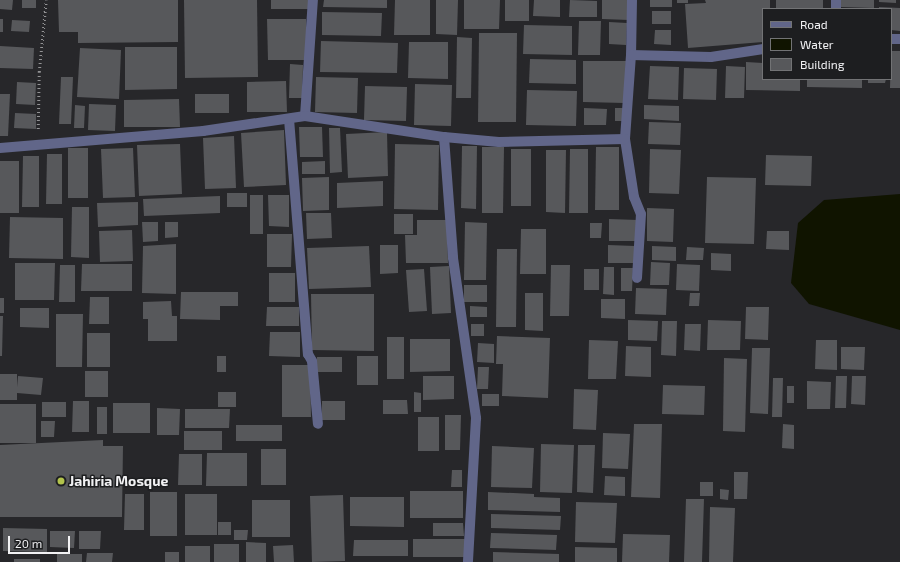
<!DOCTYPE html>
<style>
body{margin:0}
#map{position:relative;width:900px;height:562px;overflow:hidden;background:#27272a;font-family:"Exo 2",sans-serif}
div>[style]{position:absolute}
.water>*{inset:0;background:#101400}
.building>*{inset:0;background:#57585b}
.path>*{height:2.5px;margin-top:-1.25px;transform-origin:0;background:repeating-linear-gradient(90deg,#939395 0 1px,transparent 0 4px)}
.street>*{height:10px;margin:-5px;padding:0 5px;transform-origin:5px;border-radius:5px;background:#616689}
.dots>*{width:11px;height:11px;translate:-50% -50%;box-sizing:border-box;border:2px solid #1d1e20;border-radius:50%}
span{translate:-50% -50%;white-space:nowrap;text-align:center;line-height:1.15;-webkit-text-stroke:3px #1d1e20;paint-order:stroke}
.poi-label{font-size:14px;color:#f2f2f4;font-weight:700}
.left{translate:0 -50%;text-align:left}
.legend{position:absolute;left:762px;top:8px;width:130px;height:72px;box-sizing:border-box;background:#1d1e20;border:1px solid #727375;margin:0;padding:5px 7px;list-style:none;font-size:12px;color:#f2f2f4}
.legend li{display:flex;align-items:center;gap:8px;height:20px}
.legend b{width:20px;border:1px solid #727375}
.scale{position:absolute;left:8px;top:536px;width:62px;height:18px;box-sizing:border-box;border:2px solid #f2f2f4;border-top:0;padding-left:5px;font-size:12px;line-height:14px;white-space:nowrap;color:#f2f2f4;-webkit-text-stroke:3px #1d1e20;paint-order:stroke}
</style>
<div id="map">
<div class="water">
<i style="clip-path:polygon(900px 194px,900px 330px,809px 304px,791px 283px,798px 223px,824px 200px)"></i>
</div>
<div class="building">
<i style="clip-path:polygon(0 0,13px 0,12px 10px,0 9px)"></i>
<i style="clip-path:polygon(22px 0,36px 0,36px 8px,22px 8px)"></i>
<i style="clip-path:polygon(58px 0,178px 0,178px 42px,78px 43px,78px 32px,59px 32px)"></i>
<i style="clip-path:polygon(184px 0,257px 0,258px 77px,185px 78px)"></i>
<i style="clip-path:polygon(271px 0,309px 0,309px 9px,271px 9px)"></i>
<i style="clip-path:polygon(324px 0,387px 0,387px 8px,323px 7px)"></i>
<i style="clip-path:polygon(395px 0,430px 0,430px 35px,394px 35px)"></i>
<i style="clip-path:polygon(436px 0,458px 0,457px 35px,436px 34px)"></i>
<i style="clip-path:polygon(464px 0,500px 0,499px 29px,464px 29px)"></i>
<i style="clip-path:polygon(505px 0,529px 0,529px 21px,505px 21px)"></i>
<i style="clip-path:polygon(534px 0,560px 0,560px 17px,533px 16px)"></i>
<i style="clip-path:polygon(570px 0,597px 1px,597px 17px,569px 17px)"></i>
<i style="clip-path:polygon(602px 0,629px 0,629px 20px,602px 19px)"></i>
<i style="clip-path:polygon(650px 0,672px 0,672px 7px,650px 7px)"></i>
<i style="clip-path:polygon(677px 0,688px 0,688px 3px,677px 3px)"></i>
<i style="clip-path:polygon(705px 0,770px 0,770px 9px,763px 9px,763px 42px,688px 48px,685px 4px,706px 3px)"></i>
<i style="clip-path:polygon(776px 0,823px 0,823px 9px,776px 9px)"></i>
<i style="clip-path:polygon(841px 0,874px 0,874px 8px,841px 7px)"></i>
<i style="clip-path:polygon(879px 0,896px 0,896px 3px,879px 2px)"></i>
<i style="clip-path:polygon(879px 7px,900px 8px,900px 31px,891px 30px,891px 9px,879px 9px)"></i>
<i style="clip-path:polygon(652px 11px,671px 11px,671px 24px,652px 24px)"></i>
<i style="clip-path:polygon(322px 12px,382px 13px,381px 36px,322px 35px)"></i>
<i style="clip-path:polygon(0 19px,3px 19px,3px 32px,0 32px)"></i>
<i style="clip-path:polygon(267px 19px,306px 19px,306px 60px,268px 60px)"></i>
<i style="clip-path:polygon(12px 20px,30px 21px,29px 32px,11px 31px)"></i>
<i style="clip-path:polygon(579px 21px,601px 21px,600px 55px,578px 55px)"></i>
<i style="clip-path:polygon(609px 22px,627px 23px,626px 45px,609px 44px)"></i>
<i style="clip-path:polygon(524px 25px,572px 26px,572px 55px,523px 54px)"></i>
<i style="clip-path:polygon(655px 30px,671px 30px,671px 45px,654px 44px)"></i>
<i style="clip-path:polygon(479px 33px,517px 33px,516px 122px,478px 122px)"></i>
<i style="clip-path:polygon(457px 37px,472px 38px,471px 98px,456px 98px)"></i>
<i style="clip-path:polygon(321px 41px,398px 43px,397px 73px,320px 72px)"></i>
<i style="clip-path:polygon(409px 42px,448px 42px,448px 79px,408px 78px)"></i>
<i style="clip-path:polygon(0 46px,34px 48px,33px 69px,0 68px)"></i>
<i style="clip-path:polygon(125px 47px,177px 47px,177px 89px,125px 90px)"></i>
<i style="clip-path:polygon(80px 48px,121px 50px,119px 99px,77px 97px)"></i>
<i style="clip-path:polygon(891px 51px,900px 51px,900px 88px,890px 88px)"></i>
<i style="clip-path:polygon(530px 59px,576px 60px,576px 84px,529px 83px)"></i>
<i style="clip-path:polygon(583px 61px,626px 61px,625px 103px,583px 102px)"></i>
<i style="clip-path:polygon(746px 62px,763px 63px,763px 79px,800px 79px,800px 91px,746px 90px)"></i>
<i style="clip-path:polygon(290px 64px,303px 65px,302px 98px,289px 98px)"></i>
<i style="clip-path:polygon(650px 66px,679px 67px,678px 100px,648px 99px)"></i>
<i style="clip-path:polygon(726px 66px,745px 67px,744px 98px,725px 98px)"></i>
<i style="clip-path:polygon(684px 68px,717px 69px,716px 100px,683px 99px)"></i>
<i style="clip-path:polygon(61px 77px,73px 77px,71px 124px,59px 124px)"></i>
<i style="clip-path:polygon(316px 77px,358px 78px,357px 113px,315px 112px)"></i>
<i style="clip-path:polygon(807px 79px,862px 79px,862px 88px,807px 87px)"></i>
<i style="clip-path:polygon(868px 79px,886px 79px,885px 83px,868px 83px)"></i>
<i style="clip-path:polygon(286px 81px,287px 112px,247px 112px,247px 82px)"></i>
<i style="clip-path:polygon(17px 82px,36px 83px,35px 105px,16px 104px)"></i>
<i style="clip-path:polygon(415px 84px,452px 85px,451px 126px,414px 125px)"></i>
<i style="clip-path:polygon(365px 86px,407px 87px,406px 121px,364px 120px)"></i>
<i style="clip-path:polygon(527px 90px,577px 91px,576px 126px,526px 125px)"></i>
<i style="clip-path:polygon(0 94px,10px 94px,8px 136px,0 136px)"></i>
<i style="clip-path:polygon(195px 94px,229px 94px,229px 113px,195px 113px)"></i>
<i style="clip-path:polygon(179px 99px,180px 127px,124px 127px,124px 100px)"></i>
<i style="clip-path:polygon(89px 104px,116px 105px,115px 131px,88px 130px)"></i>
<i style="clip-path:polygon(75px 105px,85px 106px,84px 128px,74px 128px)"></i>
<i style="clip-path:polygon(644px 105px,679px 106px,679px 121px,644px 119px)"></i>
<i style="clip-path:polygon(584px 108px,607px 109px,606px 125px,584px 125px)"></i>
<i style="clip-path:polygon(615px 108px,623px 108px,623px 121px,615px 121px)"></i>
<i style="clip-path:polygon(15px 113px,36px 114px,36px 129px,14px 128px)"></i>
<i style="clip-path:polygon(649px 122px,681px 123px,680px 145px,648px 144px)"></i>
<i style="clip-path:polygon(299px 127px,322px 127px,323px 157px,300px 157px)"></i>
<i style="clip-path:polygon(329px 128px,340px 128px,342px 172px,330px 173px)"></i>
<i style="clip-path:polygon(284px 130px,286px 185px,244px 187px,241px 133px)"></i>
<i style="clip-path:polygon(387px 132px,388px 176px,348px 178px,346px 134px)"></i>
<i style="clip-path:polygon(234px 136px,236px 188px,205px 189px,203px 138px)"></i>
<i style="clip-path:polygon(180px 144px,182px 194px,139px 196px,137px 145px)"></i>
<i style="clip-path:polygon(395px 144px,439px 145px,438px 210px,394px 209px)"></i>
<i style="clip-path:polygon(462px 146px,477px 146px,476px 209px,461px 208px)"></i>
<i style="clip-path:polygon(482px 147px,504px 147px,503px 213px,482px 213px)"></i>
<i style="clip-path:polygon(596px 147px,619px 147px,619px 210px,595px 210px)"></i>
<i style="clip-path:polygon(68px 148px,88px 148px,88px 198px,68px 198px)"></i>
<i style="clip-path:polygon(133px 148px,135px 197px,103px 198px,101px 149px)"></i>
<i style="clip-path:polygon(511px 149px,531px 149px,531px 206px,511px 206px)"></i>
<i style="clip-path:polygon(570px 149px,588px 149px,588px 213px,569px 213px)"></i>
<i style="clip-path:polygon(650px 149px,681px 150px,679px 194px,649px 193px)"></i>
<i style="clip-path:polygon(546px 150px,566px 150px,565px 213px,546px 212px)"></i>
<i style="clip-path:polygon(47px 154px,62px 154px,62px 204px,46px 204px)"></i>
<i style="clip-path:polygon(766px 155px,812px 156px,811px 186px,765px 185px)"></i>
<i style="clip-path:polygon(23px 156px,39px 156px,39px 207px,22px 207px)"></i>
<i style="clip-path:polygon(0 161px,19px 161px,19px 213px,0 213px)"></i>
<i style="clip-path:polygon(325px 161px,325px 174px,302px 174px,302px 162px)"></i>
<i style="clip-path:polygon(329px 177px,329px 210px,303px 211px,302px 178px)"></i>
<i style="clip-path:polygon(707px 177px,756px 178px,754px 244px,705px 243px)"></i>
<i style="clip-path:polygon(383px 181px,383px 206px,337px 208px,337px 183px)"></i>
<i style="clip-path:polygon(227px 193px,247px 193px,247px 207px,227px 207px)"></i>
<i style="clip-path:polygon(250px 195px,263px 195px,263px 234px,250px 234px)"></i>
<i style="clip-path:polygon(268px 195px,289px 195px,289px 227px,269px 226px)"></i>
<i style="clip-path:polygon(220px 196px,220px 213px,144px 216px,143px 199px)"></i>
<i style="clip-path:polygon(138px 202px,138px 225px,98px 227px,97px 203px)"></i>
<i style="clip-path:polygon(72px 207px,89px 207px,89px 258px,71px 257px)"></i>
<i style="clip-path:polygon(647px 208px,674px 209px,673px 242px,647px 241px)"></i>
<i style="clip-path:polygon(306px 213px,331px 213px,332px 238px,307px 239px)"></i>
<i style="clip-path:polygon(394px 214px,413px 214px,413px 234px,394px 234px)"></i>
<i style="clip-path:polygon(10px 217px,63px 218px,63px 259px,9px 258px)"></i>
<i style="clip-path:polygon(609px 219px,638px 220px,638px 241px,609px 241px)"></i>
<i style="clip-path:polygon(417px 220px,447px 220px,448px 263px,406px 263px,405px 235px,417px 235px)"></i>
<i style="clip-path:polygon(142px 222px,158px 222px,158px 241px,143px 242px)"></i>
<i style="clip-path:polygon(165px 222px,178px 222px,178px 237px,165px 238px)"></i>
<i style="clip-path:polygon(465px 222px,487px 223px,486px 280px,464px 280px)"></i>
<i style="clip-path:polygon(590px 223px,602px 223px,601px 238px,590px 238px)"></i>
<i style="clip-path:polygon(521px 229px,546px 229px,546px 274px,520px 274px)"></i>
<i style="clip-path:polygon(132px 230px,133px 261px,100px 262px,99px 231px)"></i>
<i style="clip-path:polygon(767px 231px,789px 231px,789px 250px,766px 249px)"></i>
<i style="clip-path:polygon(267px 234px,292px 234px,291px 267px,267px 267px)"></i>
<i style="clip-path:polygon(176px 244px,176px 294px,142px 293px,143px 246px)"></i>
<i style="clip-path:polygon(380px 245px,398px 245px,398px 273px,380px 274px)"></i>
<i style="clip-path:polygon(608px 245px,635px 246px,635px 263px,608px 263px)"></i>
<i style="clip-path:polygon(369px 246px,371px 287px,309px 289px,307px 248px)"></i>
<i style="clip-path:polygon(652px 246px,676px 247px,676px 261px,652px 260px)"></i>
<i style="clip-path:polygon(687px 247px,704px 248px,703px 260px,686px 260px)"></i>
<i style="clip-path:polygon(497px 249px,517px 249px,516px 327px,496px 327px)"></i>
<i style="clip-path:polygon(711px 253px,731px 254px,731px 271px,711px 270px)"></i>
<i style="clip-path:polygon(651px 262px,670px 263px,669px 285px,650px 285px)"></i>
<i style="clip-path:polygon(15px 263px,55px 263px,54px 300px,15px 300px)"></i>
<i style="clip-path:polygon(82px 264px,132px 264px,132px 291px,81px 291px)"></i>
<i style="clip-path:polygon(677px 264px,700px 265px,699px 291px,676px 290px)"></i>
<i style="clip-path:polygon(60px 265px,75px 265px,75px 302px,59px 302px)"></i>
<i style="clip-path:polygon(551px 265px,570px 265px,569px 316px,550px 316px)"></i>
<i style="clip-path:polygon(449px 266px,451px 313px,432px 314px,430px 267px)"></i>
<i style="clip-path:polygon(604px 267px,614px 267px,614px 295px,603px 294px)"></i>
<i style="clip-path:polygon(621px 268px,633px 268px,632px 291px,621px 291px)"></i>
<i style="clip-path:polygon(424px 269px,427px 311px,409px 312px,406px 270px)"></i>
<i style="clip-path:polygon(584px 269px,599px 269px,599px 290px,584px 290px)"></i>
<i style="clip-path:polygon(269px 273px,295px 273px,295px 302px,269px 302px)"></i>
<i style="clip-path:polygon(464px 285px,487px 285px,487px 302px,464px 302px)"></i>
<i style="clip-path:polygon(636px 288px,667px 289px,666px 315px,635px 314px)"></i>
<i style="clip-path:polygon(181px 292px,238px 292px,238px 306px,220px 306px,220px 320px,180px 319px)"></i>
<i style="clip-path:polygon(525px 293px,543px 293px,543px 331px,525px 330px)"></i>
<i style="clip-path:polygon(690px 293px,700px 293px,699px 306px,689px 306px)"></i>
<i style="clip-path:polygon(311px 294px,374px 294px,374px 351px,312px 350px)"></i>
<i style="clip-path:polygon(90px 297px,109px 297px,109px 324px,89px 324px)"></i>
<i style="clip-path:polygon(0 298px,4px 298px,4px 313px,0 313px)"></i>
<i style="clip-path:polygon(601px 299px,625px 299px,625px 319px,601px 318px)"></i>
<i style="clip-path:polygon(171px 301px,172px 316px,177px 316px,177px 341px,148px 341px,148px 319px,143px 319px,143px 302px)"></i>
<i style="clip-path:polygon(470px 306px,487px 307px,487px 317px,470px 317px)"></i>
<i style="clip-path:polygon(267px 307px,299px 307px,299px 326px,266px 326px)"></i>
<i style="clip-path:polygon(746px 307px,769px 307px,768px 340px,745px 339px)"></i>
<i style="clip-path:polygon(20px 308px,49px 308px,49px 328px,20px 327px)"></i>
<i style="clip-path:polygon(56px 314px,83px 314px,82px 367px,56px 367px)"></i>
<i style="clip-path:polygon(0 316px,3px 316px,2px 356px,0 356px)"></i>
<i style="clip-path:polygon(628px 320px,658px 321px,657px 341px,628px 340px)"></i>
<i style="clip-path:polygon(708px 320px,741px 321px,740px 350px,707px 350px)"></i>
<i style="clip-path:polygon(662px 321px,677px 321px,676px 356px,661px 355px)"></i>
<i style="clip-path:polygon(471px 324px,484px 324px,484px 336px,471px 336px)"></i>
<i style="clip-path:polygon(685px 324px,701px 324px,700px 351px,684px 350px)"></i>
<i style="clip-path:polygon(270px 332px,300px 332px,300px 357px,269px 356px)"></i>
<i style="clip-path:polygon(87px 333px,110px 333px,110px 367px,87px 367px)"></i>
<i style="clip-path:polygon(497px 336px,550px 338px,548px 398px,502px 396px,503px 364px,496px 364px)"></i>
<i style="clip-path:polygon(387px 337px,404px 337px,404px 379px,387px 379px)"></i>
<i style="clip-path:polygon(410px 339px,450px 339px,450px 371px,410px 372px)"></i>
<i style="clip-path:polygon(589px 340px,618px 341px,616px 379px,588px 379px)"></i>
<i style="clip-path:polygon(816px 340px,837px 340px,837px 370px,815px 369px)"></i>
<i style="clip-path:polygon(478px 343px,494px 344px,494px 363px,477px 362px)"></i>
<i style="clip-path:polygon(626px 346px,651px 347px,651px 377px,625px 376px)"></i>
<i style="clip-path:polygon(841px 347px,865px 347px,864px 370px,841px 369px)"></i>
<i style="clip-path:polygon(752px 348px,770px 348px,768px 414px,750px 413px)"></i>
<i style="clip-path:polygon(217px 356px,226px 356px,226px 372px,217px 372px)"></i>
<i style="clip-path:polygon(357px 356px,378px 356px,378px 385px,357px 385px)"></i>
<i style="clip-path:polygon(317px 357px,342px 357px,342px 372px,317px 372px)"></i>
<i style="clip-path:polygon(724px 358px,747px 359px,745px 432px,723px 431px)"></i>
<i style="clip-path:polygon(282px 365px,310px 365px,311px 417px,282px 417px)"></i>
<i style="clip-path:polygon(478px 367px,489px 367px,488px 389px,477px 389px)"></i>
<i style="clip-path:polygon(85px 371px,108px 371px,108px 397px,85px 397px)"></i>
<i style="clip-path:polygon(0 374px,17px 374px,17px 387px,18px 376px,43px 378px,41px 395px,17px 393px,17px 400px,0 400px)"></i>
<i style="clip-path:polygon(423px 376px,454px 376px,454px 399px,423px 400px)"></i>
<i style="clip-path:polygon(836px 376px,847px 376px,846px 408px,835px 408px)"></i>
<i style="clip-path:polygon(852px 376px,866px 376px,865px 405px,851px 404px)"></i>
<i style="clip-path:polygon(773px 378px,783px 378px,782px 417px,772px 417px)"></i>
<i style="clip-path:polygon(807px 381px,831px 382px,830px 409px,807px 409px)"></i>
<i style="clip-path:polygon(663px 385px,705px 386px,704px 415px,662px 414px)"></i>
<i style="clip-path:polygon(787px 386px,794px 386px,794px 403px,787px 403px)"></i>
<i style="clip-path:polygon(574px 389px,598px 390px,596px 430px,573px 429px)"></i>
<i style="clip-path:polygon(218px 392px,236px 392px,236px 407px,218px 407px)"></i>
<i style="clip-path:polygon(414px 392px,421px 393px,421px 412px,414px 412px)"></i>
<i style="clip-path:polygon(482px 394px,499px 394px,499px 406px,482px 406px)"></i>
<i style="clip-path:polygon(383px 400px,407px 400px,408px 414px,383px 414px)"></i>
<i style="clip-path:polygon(73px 401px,89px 401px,89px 432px,72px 432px)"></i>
<i style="clip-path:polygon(322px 401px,345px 401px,345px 420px,322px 420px)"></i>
<i style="clip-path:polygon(42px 402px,66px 402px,66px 417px,42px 417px)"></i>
<i style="clip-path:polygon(113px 403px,150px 403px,150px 433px,113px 433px)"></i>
<i style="clip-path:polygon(0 404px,36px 404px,36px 443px,0 443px)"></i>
<i style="clip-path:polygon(97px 407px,107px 407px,107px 434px,97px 434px)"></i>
<i style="clip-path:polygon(157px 408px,180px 409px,179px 435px,157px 435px)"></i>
<i style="clip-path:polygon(185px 409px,230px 409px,229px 428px,185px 428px)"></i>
<i style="clip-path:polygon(445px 415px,461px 415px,460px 450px,445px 450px)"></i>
<i style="clip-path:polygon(418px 417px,439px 417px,439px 451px,418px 451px)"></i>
<i style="clip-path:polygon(41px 421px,55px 421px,54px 437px,41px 437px)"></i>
<i style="clip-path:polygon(634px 424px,662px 424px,660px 498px,631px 497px)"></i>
<i style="clip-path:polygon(783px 424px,794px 425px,794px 449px,782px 448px)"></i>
<i style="clip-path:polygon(236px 425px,282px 425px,282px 441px,236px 441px)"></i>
<i style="clip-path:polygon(184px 431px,222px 431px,222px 450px,184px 450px)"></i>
<i style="clip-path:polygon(603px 433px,630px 434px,628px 469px,602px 468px)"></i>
<i style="clip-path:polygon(103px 440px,103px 446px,123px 446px,122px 517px,0 517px,0 445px)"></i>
<i style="clip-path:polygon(541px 444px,574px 445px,572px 493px,540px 492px)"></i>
<i style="clip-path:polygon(578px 445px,595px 445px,593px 493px,577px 492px)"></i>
<i style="clip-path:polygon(492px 446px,534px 448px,532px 488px,491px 487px)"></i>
<i style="clip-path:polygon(261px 449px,286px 449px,286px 485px,261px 485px)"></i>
<i style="clip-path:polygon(207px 453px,247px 453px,247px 486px,206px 486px)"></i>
<i style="clip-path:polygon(179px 454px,202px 454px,202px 485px,178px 485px)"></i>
<i style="clip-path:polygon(452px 470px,462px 470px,462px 487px,451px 487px)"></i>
<i style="clip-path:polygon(734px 472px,748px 472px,747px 499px,734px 499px)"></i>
<i style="clip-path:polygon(605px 476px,625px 477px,625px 496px,604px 495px)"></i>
<i style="clip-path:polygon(700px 482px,713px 482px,713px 496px,700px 496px)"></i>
<i style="clip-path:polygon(720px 489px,729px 490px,728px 500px,720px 499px)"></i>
<i style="clip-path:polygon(410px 491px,463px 491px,463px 518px,410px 518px)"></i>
<i style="clip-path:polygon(150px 492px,177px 492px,177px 536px,150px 536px)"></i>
<i style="clip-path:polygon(488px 492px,534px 494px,534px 497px,560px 498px,560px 512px,488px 510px)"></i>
<i style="clip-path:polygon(125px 494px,144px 494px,144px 530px,124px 530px)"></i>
<i style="clip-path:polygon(185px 494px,217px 494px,217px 535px,185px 535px)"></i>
<i style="clip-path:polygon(343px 495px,345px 561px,312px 562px,310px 496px)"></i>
<i style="clip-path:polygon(350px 497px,404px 497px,404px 527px,350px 526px)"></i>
<i style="clip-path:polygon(686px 499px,704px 499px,702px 562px,684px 562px)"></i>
<i style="clip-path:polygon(252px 500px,290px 500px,290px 537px,252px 537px)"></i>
<i style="clip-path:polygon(576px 502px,617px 503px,615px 543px,575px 542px)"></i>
<i style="clip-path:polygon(710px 507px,735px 508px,733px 562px,709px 562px)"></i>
<i style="clip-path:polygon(491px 514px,561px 516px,560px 530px,491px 528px)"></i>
<i style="clip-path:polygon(218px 522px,231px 522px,231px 535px,218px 535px)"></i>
<i style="clip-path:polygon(433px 523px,463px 523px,464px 536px,433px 536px)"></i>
<i style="clip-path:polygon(3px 528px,47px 529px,47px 552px,3px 551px)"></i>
<i style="clip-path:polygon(234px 530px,248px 530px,247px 540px,234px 540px)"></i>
<i style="clip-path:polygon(50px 531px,75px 531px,74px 548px,50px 547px)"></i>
<i style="clip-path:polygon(79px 531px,101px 531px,100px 549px,79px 549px)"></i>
<i style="clip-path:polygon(491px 533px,557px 535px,556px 550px,490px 548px)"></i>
<i style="clip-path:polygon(623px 534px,670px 535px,669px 562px,622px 562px)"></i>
<i style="clip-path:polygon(413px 539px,465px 539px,465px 557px,413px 557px)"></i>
<i style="clip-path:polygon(354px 540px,408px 540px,408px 556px,353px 556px)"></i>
<i style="clip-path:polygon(246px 542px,266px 543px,266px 562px,246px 562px)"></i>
<i style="clip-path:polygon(214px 544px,239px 544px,239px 562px,214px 562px)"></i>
<i style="clip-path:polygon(293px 545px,294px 562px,274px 562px,273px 546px)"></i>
<i style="clip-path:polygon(185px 546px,210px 546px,210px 562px,185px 562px)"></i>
<i style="clip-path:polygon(575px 547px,617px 548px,617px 562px,575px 562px)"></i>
<i style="clip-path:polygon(165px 552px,179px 552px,179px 562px,165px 562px)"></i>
<i style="clip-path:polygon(493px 552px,559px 554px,559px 562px,493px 562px)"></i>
<i style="clip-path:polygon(87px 553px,113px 553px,112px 562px,86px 562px)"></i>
<i style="clip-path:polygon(57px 554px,82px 554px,82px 562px,57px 562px)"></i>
<i style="clip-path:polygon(14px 559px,40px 559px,40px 562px,14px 562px)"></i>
</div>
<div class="path">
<i style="left:38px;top:129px;width:57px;rotate:-89deg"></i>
<i style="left:39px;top:72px;width:72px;rotate:-84.4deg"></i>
</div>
<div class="street">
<i style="left:632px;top:0;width:55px;rotate:91deg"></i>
<i style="left:631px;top:55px;width:84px;rotate:94.1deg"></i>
<i style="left:625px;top:139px;width:59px;rotate:81.2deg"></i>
<i style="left:634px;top:197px;width:18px;rotate:68deg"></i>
<i style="left:641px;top:214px;width:64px;rotate:93.6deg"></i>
<i style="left:836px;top:0;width:9px;rotate:90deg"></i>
<i style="left:891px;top:39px;width:9px"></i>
<i style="left:631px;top:55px;width:80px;rotate:1.4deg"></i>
<i style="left:711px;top:57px;width:53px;rotate:-8.7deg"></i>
<i style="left:305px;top:116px;width:116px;rotate:-86.1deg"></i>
<i style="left:289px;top:119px;width:236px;rotate:85.4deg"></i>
<i style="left:308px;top:354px;width:8px;rotate:60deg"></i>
<i style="left:312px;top:361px;width:63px;rotate:84.6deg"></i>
<i style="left:444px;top:137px;width:121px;rotate:85.7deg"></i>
<i style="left:453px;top:258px;width:162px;rotate:81.8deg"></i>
<i style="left:476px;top:418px;width:144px;rotate:93.2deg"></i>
<i style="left:0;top:148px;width:204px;rotate:-4.8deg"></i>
<i style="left:203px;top:131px;width:103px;rotate:-8.4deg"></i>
<i style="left:305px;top:116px;width:141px;rotate:8.6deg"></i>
<i style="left:444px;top:137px;width:55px;rotate:5.2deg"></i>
<i style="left:499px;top:142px;width:126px;rotate:-1.4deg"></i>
</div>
<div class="dots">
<i style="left:61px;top:481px;background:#b2c34c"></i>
</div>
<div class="poi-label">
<span class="left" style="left:69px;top:481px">Jahiria Mosque</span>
</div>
<ul class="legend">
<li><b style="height:5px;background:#616689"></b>Road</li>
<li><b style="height:11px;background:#101400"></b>Water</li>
<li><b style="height:11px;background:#57585b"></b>Building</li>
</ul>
<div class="scale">20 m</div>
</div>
